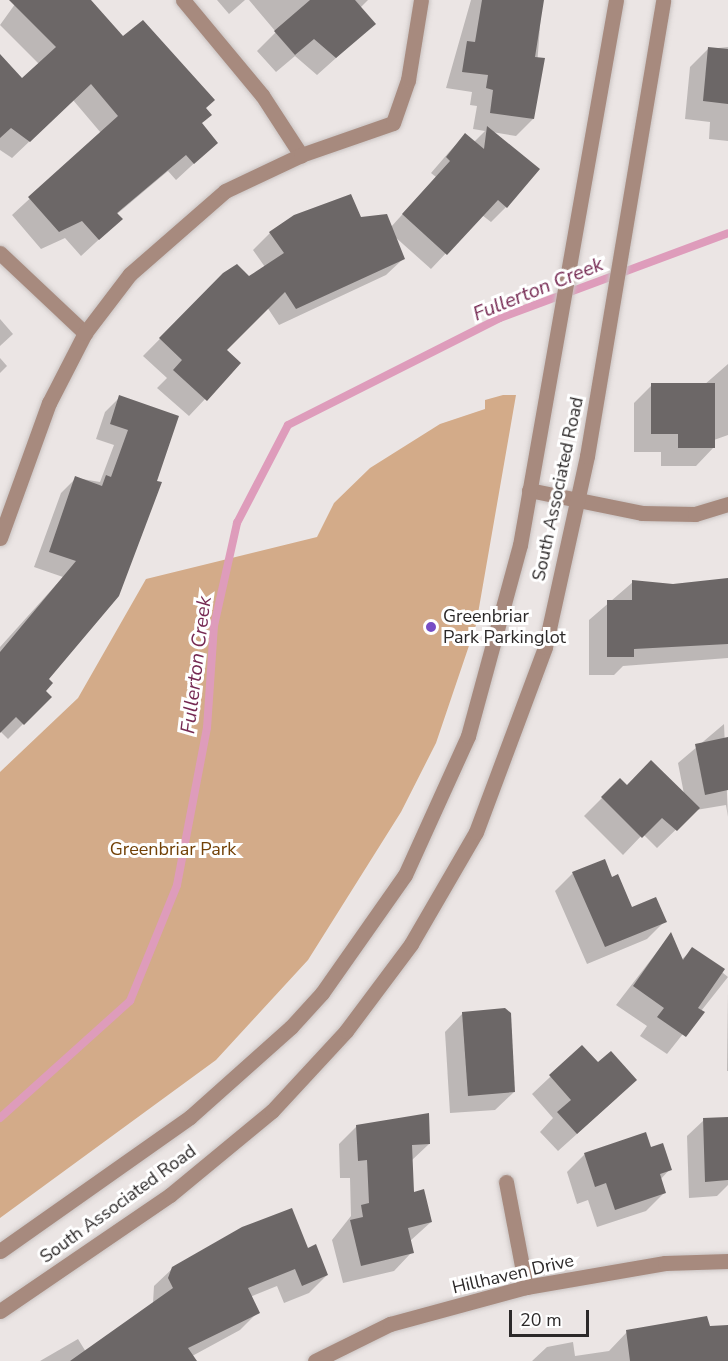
<!DOCTYPE html>
<style>
body{margin:0}
#map{position:relative;width:728px;height:1361px;overflow:hidden;background:#ebe5e4;font-family:"Nunito Sans",sans-serif}
div>[style]{position:absolute}
.green>*{inset:0;background:#d3ab89}
.shadow>*{inset:0;background:#0003}
.stream>*{height:8px;margin:-4px;padding:0 4px;transform-origin:4px;border-radius:4px;background:#de9cbb}
.building>*{inset:0;background:#6c6767}
.roads{filter:drop-shadow(0 0 2px #c9c3c2) drop-shadow(0 0 2px #c9c3c2)}
.minor>*{height:15px;margin:-7.5px;padding:0 7.5px;transform-origin:7.5px;border-radius:7.5px;background:#a78a7e}
.tertiary>*{height:15px;margin:-7.5px;padding:0 7.5px;transform-origin:7.5px;border-radius:7.5px;background:#a78a7e}
.dots>*{width:16px;height:16px;translate:-50% -50%;box-sizing:border-box;border:3px solid #fff;border-radius:50%}
span{translate:-50% -50%;white-space:nowrap;text-align:center;line-height:1.15;-webkit-text-stroke:6px #fff;paint-order:stroke}
.street-label{font-size:18px;color:#2c2929}
.poi-label{font-size:18px;color:#2c2929}
.left{translate:0 -50%;text-align:left}
.park-label{font-size:18px;color:#724107}
.water-label{font-size:20px;color:#762a53;font-style:italic}
.scale{position:absolute;left:509px;top:1310px;width:80px;height:27px;box-sizing:border-box;border:3px solid #2c2929;border-top:0;padding-left:8px;font-size:18px;line-height:21px;white-space:nowrap;color:#2c2929;-webkit-text-stroke:4px #fff;paint-order:stroke}
</style>
<div id="map">
<div class="green">
<i style="clip-path:polygon(503px 395px,516px 395px,476px 625px,436px 743px,401px 812px,308px 960px,216px 1060px,0 1218px,0 772px,78px 698px,146px 579px,317px 537px,334px 503px,370px 468px,440px 424px,485px 409px,485px 400px)"></i>
</div>
<div class="shadow">
<i style="clip-path:polygon(18px 0,89px 0,123px 38px,204px 109px,201px 124px,216px 143px,176px 180px,168px 171px,117px 214px,121px 219px,81px 256px,65px 238px,41px 249px,12px 215px,101px 133px,73px 100px,12px 158px,0 150px,0 56px,22px 80px,39px 64px,0 25px)"></i>
<i style="clip-path:polygon(217px 0,245px 0,229px 14px)"></i>
<i style="clip-path:polygon(249px 0,368px 0,360px 8px,374px 24px,317px 75px,295px 56px,276px 72px,257px 51px,276px 32px)"></i>
<i style="clip-path:polygon(471px 0,542px 0,533px 119px,516px 136px,492px 132px,506px 207px,491px 222px,482px 215px,431px 269px,394px 236px,403px 259px,386px 275px,279px 325px,267px 307px,225px 350px,239px 363px,189px 416px,157px 388px,167px 378px,143px 356px,224px 274px,249px 278px,265px 267px,253px 250px,270px 233px,360px 219px,391px 227px,436px 177px,431px 173px,450px 151px,465px 135px,474px 142px,485px 131px,473px 129px,477px 106px,470px 105px,472px 92px,446px 88px)"></i>
<i style="clip-path:polygon(728px 47px,728px 141px,709px 139px,710px 122px,685px 119px,690px 67px,708px 49px)"></i>
<i style="clip-path:polygon(0 319px,13px 334px,0 346px)"></i>
<i style="clip-path:polygon(0 358px,7px 366px,0 373px)"></i>
<i style="clip-path:polygon(728px 364px,728px 435px,714px 440px,714px 447px,696px 466px,661px 466px,661px 452px,634px 452px,634px 403px,652px 385px,704px 385px)"></i>
<i style="clip-path:polygon(120px 397px,177px 417px,47px 679px,44px 691px,50px 697px,8px 739px,0 731px,0 647px,63px 577px,34px 567px,61px 493px,76px 478px,100px 482px,114px 445px,96px 439px,105px 412px)"></i>
<i style="clip-path:polygon(728px 579px,728px 658px,623px 666px,614px 675px,589px 675px,589px 620px,633px 582px,673px 585px)"></i>
<i style="clip-path:polygon(724px 724px,728px 817px,726px 805px,696px 810px,657px 848px,643px 834px,623px 855px,584px 816px,620px 780px,627px 787px,684px 794px,678px 763px)"></i>
<i style="clip-path:polygon(573px 873px,611px 878px,631px 909px,665px 921px,647px 939px,587px 964px,555px 891px)"></i>
<i style="clip-path:polygon(670px 935px,681px 960px,693px 949px,728px 977px,667px 1054px,640px 1036px,647px 1026px,616px 1005px)"></i>
<i style="clip-path:polygon(728px 992px,728px 1071px,727px 1071px)"></i>
<i style="clip-path:polygon(463px 1013px,514px 1092px,495px 1110px,450px 1113px,445px 1032px)"></i>
<i style="clip-path:polygon(582px 1047px,617px 1098px,558px 1151px,540px 1132px,553px 1118px,532px 1094px)"></i>
<i style="clip-path:polygon(728px 1119px,728px 1185px,717px 1196px,689px 1198px,687px 1136px,704px 1120px)"></i>
<i style="clip-path:polygon(357px 1126px,429px 1144px,411px 1161px,412px 1194px,431px 1222px,410px 1241px,412px 1252px,394px 1271px,343px 1283px,332px 1240px,351px 1216px,350px 1178px,340px 1178px,339px 1144px)"></i>
<i style="clip-path:polygon(650px 1149px,670px 1169px,660px 1180px,665px 1192px,646px 1211px,597px 1227px,588px 1200px,577px 1204px,567px 1172px,585px 1154px)"></i>
<i style="clip-path:polygon(307px 1250px,327px 1275px,309px 1293px,284px 1303px,277px 1286px,250px 1297px,258px 1312px,240px 1330px,183px 1361px,40px 1361px,78px 1339px,86px 1352px,153px 1303px,154px 1286px,173px 1268px)"></i>
<i style="clip-path:polygon(728px 1326px,728px 1361px,532px 1361px,547px 1347px,573px 1342px,575px 1356px,609px 1351px,627px 1332px)"></i>
</div>
<div class="stream">
<i style="left:0;top:1118px;width:175px;rotate:-42deg"></i>
<i style="left:130px;top:1001px;width:125px;rotate:-67.9deg"></i>
<i style="left:177px;top:885px;width:160px;rotate:-79.2deg"></i>
<i style="left:207px;top:728px;width:102px;rotate:-86.1deg"></i>
<i style="left:214px;top:626px;width:106px;rotate:-77.4deg"></i>
<i style="left:237px;top:523px;width:110px;rotate:-62.5deg"></i>
<i style="left:288px;top:425px;width:237px;rotate:-26.8deg"></i>
<i style="left:500px;top:318px;width:243px;rotate:-20.4deg"></i>
</div>
<div class="building">
<i style="clip-path:polygon(9px 0,91px 0,123px 36px,143px 20px,215px 100px,206px 108px,212px 115px,202px 123px,218px 143px,194px 164px,186px 155px,117px 213px,123px 219px,99px 240px,82px 221px,59px 232px,28px 197px,118px 116px,91px 84px,30px 142px,11px 128px,0 138px,0 54px,22px 78px,56px 47px)"></i>
<i style="clip-path:polygon(310px 0,355px 0,376px 24px,336px 58px,314px 39px,295px 55px,274px 31px)"></i>
<i style="clip-path:polygon(482px 0,544px 0,535px 57px,545px 58px,534px 119px,490px 113px,493px 90px,486px 88px,488px 75px,462px 72px,467px 41px,475px 42px)"></i>
<i style="clip-path:polygon(708px 47px,728px 49px,728px 104px,703px 101px)"></i>
<i style="clip-path:polygon(487px 126px,540px 169px,507px 208px,498px 200px,447px 255px,402px 214px,450px 161px,446px 157px,465px 133px,484px 149px)"></i>
<i style="clip-path:polygon(351px 194px,361px 217px,387px 214px,405px 259px,296px 309px,285px 292px,227px 350px,241px 363px,207px 401px,173px 370px,182px 360px,159px 338px,223px 273px,237px 264px,249px 276px,284px 253px,269px 232px,294px 215px)"></i>
<i style="clip-path:polygon(651px 383px,715px 383px,715px 448px,678px 448px,678px 434px,651px 434px)"></i>
<i style="clip-path:polygon(119px 395px,179px 416px,157px 481px,162px 482px,119px 596px,49px 679px,53px 683px,46px 691px,52px 697px,24px 725px,16px 717px,0 733px,0 652px,76px 561px,49px 552px,75px 476px,102px 486px,106px 475px,111px 477px,128px 430px,110px 424px)"></i>
<i style="clip-path:polygon(728px 578px,728px 644px,634px 649px,634px 657px,607px 657px,607px 600px,632px 600px,632px 580px,673px 584px)"></i>
<i style="clip-path:polygon(728px 737px,728px 790px,705px 795px,695px 744px)"></i>
<i style="clip-path:polygon(651px 760px,700px 808px,677px 831px,662px 818px,642px 838px,601px 797px,620px 778px,627px 785px)"></i>
<i style="clip-path:polygon(605px 859px,612px 877px,618px 874px,632px 907px,656px 897px,667px 922px,605px 947px,572px 872px)"></i>
<i style="clip-path:polygon(671px 932px,683px 960px,692px 947px,725px 969px,698px 1008px,705px 1012px,686px 1037px,657px 1017px,664px 1008px,633px 986px)"></i>
<i style="clip-path:polygon(505px 1008px,511px 1013px,515px 1092px,468px 1096px,462px 1012px)"></i>
<i style="clip-path:polygon(582px 1045px,598px 1062px,611px 1051px,637px 1080px,577px 1134px,557px 1112px,571px 1100px,549px 1075px)"></i>
<i style="clip-path:polygon(429px 1113px,430px 1144px,412px 1145px,414px 1192px,424px 1189px,432px 1222px,408px 1228px,414px 1253px,361px 1266px,350px 1220px,363px 1217px,361px 1205px,369px 1203px,367px 1160px,358px 1161px,356px 1125px)"></i>
<i style="clip-path:polygon(728px 1117px,728px 1180px,705px 1182px,703px 1118px)"></i>
<i style="clip-path:polygon(646px 1132px,651px 1147px,663px 1143px,672px 1170px,660px 1174px,666px 1193px,615px 1210px,606px 1183px,595px 1187px,584px 1153px)"></i>
<i style="clip-path:polygon(292px 1208px,308px 1248px,316px 1244px,328px 1275px,302px 1286px,295px 1269px,248px 1288px,260px 1313px,188px 1348px,197px 1361px,70px 1361px,173px 1288px,168px 1278px,172px 1267px,242px 1227px)"></i>
<i style="clip-path:polygon(707px 1316px,710px 1326px,728px 1325px,728px 1361px,630px 1361px,626px 1330px)"></i>
</div>
<div class="roads">
<div class="minor">
<i style="left:183px;top:0;width:124px;rotate:50.3deg"></i>
<i style="left:262px;top:95px;width:72px;rotate:57deg"></i>
<i style="left:0;top:253px;width:117px;rotate:43.3deg"></i>
<i style="left:529px;top:490px;width:115px;rotate:11.5deg"></i>
<i style="left:642px;top:513px;width:53px;rotate:1.1deg"></i>
<i style="left:695px;top:514px;width:34px;rotate:-17deg"></i>
<i style="left:0;top:538px;width:144px;rotate:-70.1deg"></i>
<i style="left:49px;top:403px;width:79px;rotate:-62.8deg"></i>
<i style="left:85px;top:333px;width:74px;rotate:-52.7deg"></i>
<i style="left:130px;top:274px;width:126px;rotate:-41.1deg"></i>
<i style="left:225px;top:191px;width:84px;rotate:-25.3deg"></i>
<i style="left:301px;top:155px;width:97px;rotate:-19.2deg"></i>
<i style="left:393px;top:123px;width:46px;rotate:-70.8deg"></i>
<i style="left:408px;top:80px;width:81px;rotate:-80.8deg"></i>
<i style="left:506px;top:1182px;width:107px;rotate:79.2deg"></i>
</div>
<div class="tertiary">
<i style="left:0;top:1251px;width:232px;rotate:-35.2deg"></i>
<i style="left:190px;top:1117px;width:135px;rotate:-41.7deg"></i>
<i style="left:291px;top:1027px;width:46px;rotate:-47.6deg"></i>
<i style="left:322px;top:993px;width:144px;rotate:-54.9deg"></i>
<i style="left:405px;top:875px;width:153px;rotate:-65.6deg"></i>
<i style="left:468px;top:736px;width:198px;rotate:-74.8deg"></i>
<i style="left:520px;top:545px;width:553px;rotate:-80.01deg"></i>
<i style="left:0;top:1311px;width:206px;rotate:-34.3deg"></i>
<i style="left:170px;top:1195px;width:132px;rotate:-39.5deg"></i>
<i style="left:272px;top:1111px;width:109px;rotate:-47.2deg"></i>
<i style="left:346px;top:1031px;width:109px;rotate:-53.2deg"></i>
<i style="left:411px;top:944px;width:129px;rotate:-59.9deg"></i>
<i style="left:476px;top:832px;width:197px;rotate:-69.5deg"></i>
<i style="left:545px;top:647px;width:196px;rotate:-77.6deg"></i>
<i style="left:587px;top:456px;width:462px;rotate:-80.5deg"></i>
<i style="left:315px;top:1361px;width:84px;rotate:-26.3deg"></i>
<i style="left:390px;top:1324px;width:141px;rotate:-15.2deg"></i>
<i style="left:526px;top:1287px;width:141px;rotate:-9.8deg"></i>
<i style="left:665px;top:1263px;width:63px;rotate:-1.8deg"></i>
</div>
</div>
<div class="dots">
<i style="left:431px;top:627px;background:#764dc5"></i>
</div>
<div class="street-label">
<span style="left:558px;top:489px;rotate:-78deg">South Associated Road</span>
<span style="left:118px;top:1204px;rotate:-36deg">South Associated Road</span>
<span style="left:513px;top:1274px;rotate:-13deg">Hillhaven Drive</span>
</div>
<div class="poi-label">
<span class="left" style="left:443px;top:627px">Greenbriar<br>Park Parkinglot</span>
</div>
<div class="park-label">
<span style="left:173px;top:849px">Greenbriar Park</span>
</div>
<div class="water-label">
<span style="left:538px;top:289px;rotate:-22deg">Fullerton Creek</span>
<span style="left:196px;top:665px;rotate:-83deg">Fullerton Creek</span>
</div>
<div class="scale">20 m</div>
</div>
